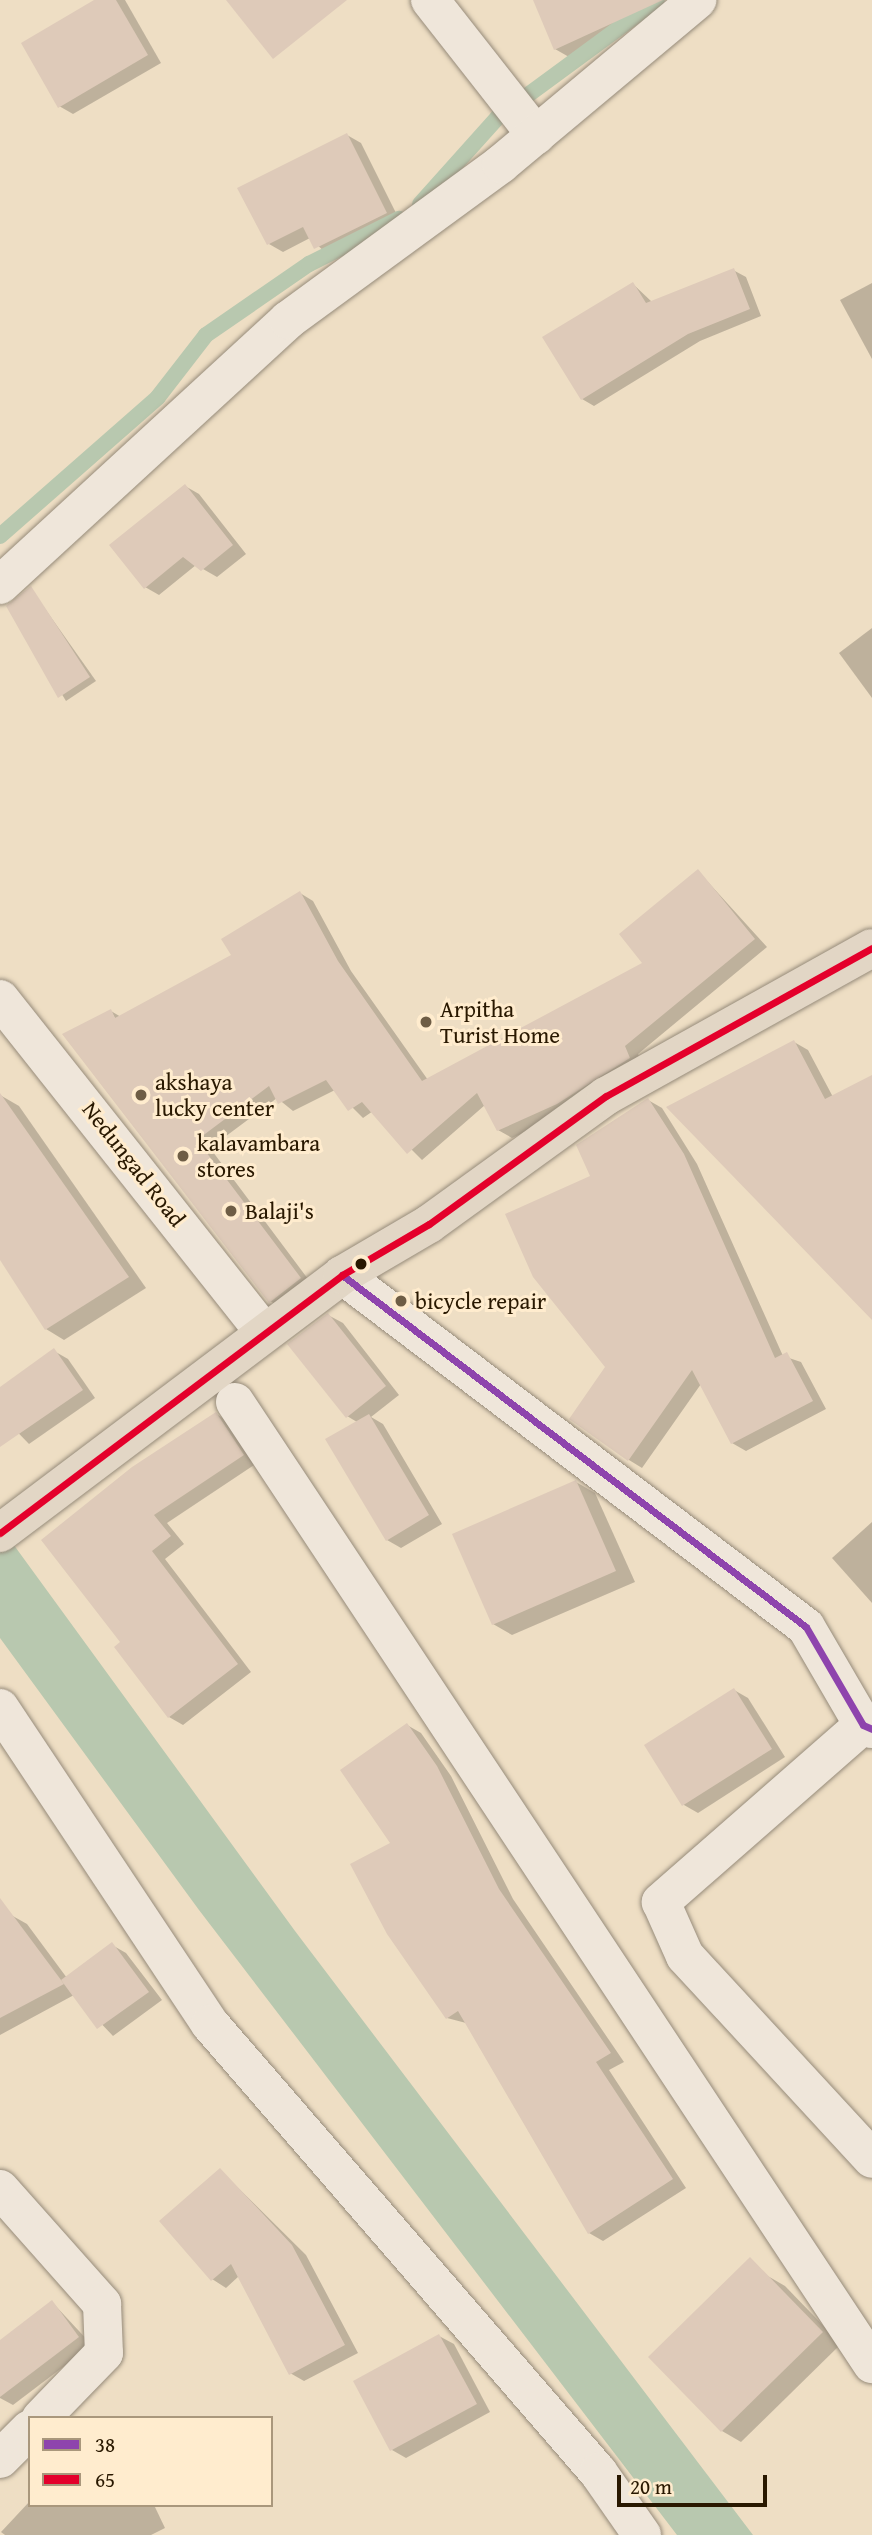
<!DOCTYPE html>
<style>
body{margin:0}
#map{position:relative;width:872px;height:2535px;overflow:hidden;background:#eedec4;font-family:"Gentium Book Plus",serif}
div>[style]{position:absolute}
.water>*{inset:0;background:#b8c8af}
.shadow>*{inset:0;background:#0003}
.stream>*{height:16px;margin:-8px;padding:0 8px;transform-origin:8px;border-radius:8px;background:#b8c8af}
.building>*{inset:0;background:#decab9}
.roads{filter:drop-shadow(0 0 2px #968b7a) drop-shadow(0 0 2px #968b7a)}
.minor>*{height:38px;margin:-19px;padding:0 19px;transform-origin:19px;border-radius:19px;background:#efe6da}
.major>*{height:38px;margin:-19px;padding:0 19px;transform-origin:19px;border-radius:19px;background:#e2d6c5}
.bus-1>*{height:7px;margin:-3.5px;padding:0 3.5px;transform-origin:3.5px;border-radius:3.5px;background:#8e44ad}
.bus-2>*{height:7px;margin:-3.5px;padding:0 3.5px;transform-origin:3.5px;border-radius:3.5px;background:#e4002b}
.dots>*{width:19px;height:19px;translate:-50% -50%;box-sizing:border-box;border:4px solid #ffecce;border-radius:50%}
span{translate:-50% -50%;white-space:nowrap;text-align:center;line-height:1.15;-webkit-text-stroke:6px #ffecce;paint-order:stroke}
.poi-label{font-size:23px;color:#291800}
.left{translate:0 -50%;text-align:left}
.street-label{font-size:23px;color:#291800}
.legend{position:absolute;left:28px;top:2416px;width:245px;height:91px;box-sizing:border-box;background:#ffecce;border:2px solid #a9977c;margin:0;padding:9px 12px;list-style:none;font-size:21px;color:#291800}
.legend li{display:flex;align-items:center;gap:14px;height:35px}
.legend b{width:35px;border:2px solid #a9977c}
.scale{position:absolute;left:617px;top:2475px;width:150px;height:32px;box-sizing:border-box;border:4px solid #291800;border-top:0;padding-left:9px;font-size:21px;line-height:24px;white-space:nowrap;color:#291800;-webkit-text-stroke:5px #ffecce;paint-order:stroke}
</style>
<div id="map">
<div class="water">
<i style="clip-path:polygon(0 1526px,295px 1931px,753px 2535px,677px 2535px,199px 1910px,0 1638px)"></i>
</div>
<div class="shadow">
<i style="clip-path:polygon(98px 0,125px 0,161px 63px,73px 114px,59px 106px)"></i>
<i style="clip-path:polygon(535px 0,614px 0,627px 32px,569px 57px,555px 49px)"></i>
<i style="clip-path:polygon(347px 135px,361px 143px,400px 221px,329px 256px,310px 238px,283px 252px,269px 244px)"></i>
<i style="clip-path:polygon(733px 270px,746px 277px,761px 316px,700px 341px,594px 406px,582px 399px,633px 284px,652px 302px)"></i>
<i style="clip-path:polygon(872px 283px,872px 359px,840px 300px)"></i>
<i style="clip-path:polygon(185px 486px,199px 494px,246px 554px,217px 577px,196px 565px,159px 595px,145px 587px)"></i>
<i style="clip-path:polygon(31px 589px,96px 681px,66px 701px,8px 606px)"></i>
<i style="clip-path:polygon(872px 628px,872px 698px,839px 653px)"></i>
<i style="clip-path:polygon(698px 871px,767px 947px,638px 1054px,643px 1066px,571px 1111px,512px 1138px,498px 1130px,485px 1105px,422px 1160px,373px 1111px,363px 1118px,335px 1090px,293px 1111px,277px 1098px,210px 1148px,314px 1287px,284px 1309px,270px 1301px,111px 1011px,121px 1017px,233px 956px,300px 893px,313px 901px,351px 971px,428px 1080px,645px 963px)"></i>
<i style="clip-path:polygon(794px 1042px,808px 1050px,833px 1097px,872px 1081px,872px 1318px)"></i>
<i style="clip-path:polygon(0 1095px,19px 1106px,146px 1288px,64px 1340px,46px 1329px,0 1256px)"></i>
<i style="clip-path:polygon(648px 1100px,662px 1108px,697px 1164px,783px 1356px,801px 1362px,826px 1409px,746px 1451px,732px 1443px,701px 1384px,642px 1468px,629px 1460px,607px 1367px,592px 1177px)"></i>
<i style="clip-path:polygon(328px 1315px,343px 1323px,399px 1395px,371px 1417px,383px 1424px,442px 1524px,401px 1548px,387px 1540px,357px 1422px,347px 1416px)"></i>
<i style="clip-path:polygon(54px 1351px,68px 1359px,95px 1398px,29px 1444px,0 1414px,0 1389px)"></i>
<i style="clip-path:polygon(216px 1414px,230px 1422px,257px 1463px,167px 1523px,184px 1544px,165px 1559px,251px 1672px,183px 1725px,169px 1717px,123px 1642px,43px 1540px)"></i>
<i style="clip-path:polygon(576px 1482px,595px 1493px,635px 1582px,512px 1635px,493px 1624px)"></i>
<i style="clip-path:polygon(872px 1522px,872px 1603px,832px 1558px)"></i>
<i style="clip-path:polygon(734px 1690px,748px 1698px,785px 1757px,698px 1813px,684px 1805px,646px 1746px)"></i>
<i style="clip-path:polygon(407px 1725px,421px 1733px,451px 1776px,513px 1899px,624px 2062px,609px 2070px,686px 2188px,603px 2241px,589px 2233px,466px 2023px,447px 2018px,393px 1843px)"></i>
<i style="clip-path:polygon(11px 1915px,27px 1924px,67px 1978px,112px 1945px,126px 1953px,162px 2000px,113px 2036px,74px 1995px,0 2035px,0 1924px)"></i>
<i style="clip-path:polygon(220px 2170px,306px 2255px,358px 2353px,304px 2381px,290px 2373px,239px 2276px,226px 2288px,212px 2279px)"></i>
<i style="clip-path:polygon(766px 2275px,785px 2286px,841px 2344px,741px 2442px,722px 2431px)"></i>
<i style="clip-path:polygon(52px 2302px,92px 2345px,13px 2405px,0 2398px,0 2343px)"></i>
<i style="clip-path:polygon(439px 2336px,454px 2344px,490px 2412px,406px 2458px,392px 2450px)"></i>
<i style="clip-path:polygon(30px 2501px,154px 2505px,165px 2528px,151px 2535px,5px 2535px,1px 2532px)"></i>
</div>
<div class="stream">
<i style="left:420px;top:204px;width:117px;rotate:-48.1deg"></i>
<i style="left:498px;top:117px;width:197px;rotate:-36.3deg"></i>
<i style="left:0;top:536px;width:210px;rotate:-41.3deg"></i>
<i style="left:158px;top:397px;width:78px;rotate:-52.3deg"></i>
<i style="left:206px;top:335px;width:125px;rotate:-34.6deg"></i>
<i style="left:309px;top:264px;width:101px;rotate:-26.6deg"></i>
</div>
<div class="building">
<i style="clip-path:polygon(94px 0,116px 0,148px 55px,58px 108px,21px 43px)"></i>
<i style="clip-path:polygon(226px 0,347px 0,273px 59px)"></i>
<i style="clip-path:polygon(533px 0,663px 0,554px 50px)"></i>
<i style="clip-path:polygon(347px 133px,387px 213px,314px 249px,303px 227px,267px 245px,237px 188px)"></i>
<i style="clip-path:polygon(734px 268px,750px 309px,688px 334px,581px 400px,542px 337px,633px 282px,646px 303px)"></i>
<i style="clip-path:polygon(185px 484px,233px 545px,201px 571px,183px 557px,144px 589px,109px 545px)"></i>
<i style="clip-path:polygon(31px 586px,90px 677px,58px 698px,6px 606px)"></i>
<i style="clip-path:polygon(698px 869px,755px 939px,625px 1046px,630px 1058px,557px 1104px,497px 1131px,477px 1093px,407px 1154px,362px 1102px,348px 1111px,326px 1080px,278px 1104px,269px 1086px,197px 1140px,301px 1278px,269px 1303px,62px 1034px,111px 1009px,115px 1018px,231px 955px,221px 939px,300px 891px,338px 961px,422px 1081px,642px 963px,619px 934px)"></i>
<i style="clip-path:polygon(794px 1040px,825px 1099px,872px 1075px,872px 1320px,666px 1107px)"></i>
<i style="clip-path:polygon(0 1093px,129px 1277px,45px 1330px,0 1260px)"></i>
<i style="clip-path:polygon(648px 1098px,684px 1154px,775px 1358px,787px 1352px,813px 1401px,731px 1444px,692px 1370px,628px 1461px,569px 1419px,605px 1367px,533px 1277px,505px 1214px,590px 1176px,576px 1145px)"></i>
<i style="clip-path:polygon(328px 1313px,386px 1386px,346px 1418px,287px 1344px)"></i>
<i style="clip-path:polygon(54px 1348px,83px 1390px,0 1447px,0 1387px)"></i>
<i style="clip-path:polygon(216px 1412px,244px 1455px,154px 1515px,171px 1536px,152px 1551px,238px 1664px,168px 1718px,114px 1647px,120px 1642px,41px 1540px,132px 1467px)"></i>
<i style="clip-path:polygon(369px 1414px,429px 1515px,386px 1541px,325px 1439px)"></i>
<i style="clip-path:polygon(576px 1480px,616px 1571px,492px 1625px,452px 1534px)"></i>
<i style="clip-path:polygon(734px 1688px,772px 1749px,682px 1806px,644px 1745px)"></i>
<i style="clip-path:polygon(407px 1723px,437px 1766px,499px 1889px,611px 2053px,596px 2062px,673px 2179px,588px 2234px,458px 2011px,446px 2019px,387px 1934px,350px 1864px,390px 1843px,340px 1770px)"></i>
<i style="clip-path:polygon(0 1898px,64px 1984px,0 2018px)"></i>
<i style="clip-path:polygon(112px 1942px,149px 1992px,97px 2029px,61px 1980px)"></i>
<i style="clip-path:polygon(220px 2168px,292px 2245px,345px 2345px,289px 2375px,231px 2264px,211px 2281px,159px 2221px)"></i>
<i style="clip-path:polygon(750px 2257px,823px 2332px,721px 2432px,648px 2357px)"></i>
<i style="clip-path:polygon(52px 2300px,79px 2337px,0 2397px,0 2340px)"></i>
<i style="clip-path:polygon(439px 2334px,477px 2404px,390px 2451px,353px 2381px)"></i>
</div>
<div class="roads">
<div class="minor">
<i style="left:430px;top:0;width:172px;rotate:51.9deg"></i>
<i style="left:0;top:585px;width:391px;rotate:-42.6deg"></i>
<i style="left:288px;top:320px;width:264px;rotate:-36.2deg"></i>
<i style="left:501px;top:164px;width:256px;rotate:-39.9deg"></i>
<i style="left:0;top:999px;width:425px;rotate:51.6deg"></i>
<i style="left:342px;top:1275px;width:582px;rotate:37.18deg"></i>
<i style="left:806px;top:1627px;width:113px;rotate:59.8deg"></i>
<i style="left:863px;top:1725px;width:10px;rotate:24deg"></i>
<i style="left:235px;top:1402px;width:1154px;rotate:56.49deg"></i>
<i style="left:0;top:1708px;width:379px;rotate:56.4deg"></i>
<i style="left:210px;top:2024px;width:593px;rotate:49.11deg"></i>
<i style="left:598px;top:2472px;width:77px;rotate:55.1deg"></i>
<i style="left:863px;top:1725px;width:269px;rotate:138.8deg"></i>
<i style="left:661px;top:1902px;width:59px;rotate:66deg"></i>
<i style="left:685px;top:1956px;width:276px;rotate:47.3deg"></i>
<i style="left:0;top:2189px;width:154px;rotate:48.4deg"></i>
<i style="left:102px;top:2304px;width:49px;rotate:87.7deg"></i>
<i style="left:104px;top:2353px;width:91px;rotate:134.1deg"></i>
<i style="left:0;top:2459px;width:42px;rotate:-45deg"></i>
</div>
<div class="major">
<i style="left:0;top:1533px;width:428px;rotate:-37deg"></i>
<i style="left:342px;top:1275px;width:101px;rotate:-30.4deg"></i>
<i style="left:429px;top:1224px;width:218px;rotate:-35.9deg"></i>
<i style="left:606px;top:1096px;width:304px;rotate:-29.1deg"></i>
</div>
</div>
<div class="bus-1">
<i style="left:342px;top:1275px;width:582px;rotate:37.18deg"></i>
<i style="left:806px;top:1627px;width:113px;rotate:59.8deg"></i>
<i style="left:863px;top:1725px;width:10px;rotate:24deg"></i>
</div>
<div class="bus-2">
<i style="left:0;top:1533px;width:428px;rotate:-37deg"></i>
<i style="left:342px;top:1275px;width:101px;rotate:-30.4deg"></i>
<i style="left:429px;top:1224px;width:218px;rotate:-35.9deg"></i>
<i style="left:606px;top:1096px;width:304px;rotate:-29.1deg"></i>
</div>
<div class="dots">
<i style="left:426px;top:1022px;background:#6e5d45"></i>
<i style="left:141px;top:1095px;background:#6e5d45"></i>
<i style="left:183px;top:1156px;background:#6e5d45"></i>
<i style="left:231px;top:1211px;background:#6e5d45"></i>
<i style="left:361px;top:1264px;background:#291800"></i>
<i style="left:401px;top:1301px;background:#6e5d45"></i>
</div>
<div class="poi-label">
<span class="left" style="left:440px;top:1022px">Arpitha<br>Turist Home</span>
<span class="left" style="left:155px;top:1095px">akshaya<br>lucky center</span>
<span class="left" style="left:197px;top:1156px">kalavambara<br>stores</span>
<span class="left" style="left:245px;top:1211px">Balaji's</span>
<span class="left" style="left:415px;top:1301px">bicycle repair</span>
</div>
<div class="street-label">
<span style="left:134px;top:1164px;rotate:52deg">Nedungad Road</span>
</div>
<ul class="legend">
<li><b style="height:9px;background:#8e44ad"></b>38</li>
<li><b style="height:9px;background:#e4002b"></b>65</li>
</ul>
<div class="scale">20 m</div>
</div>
